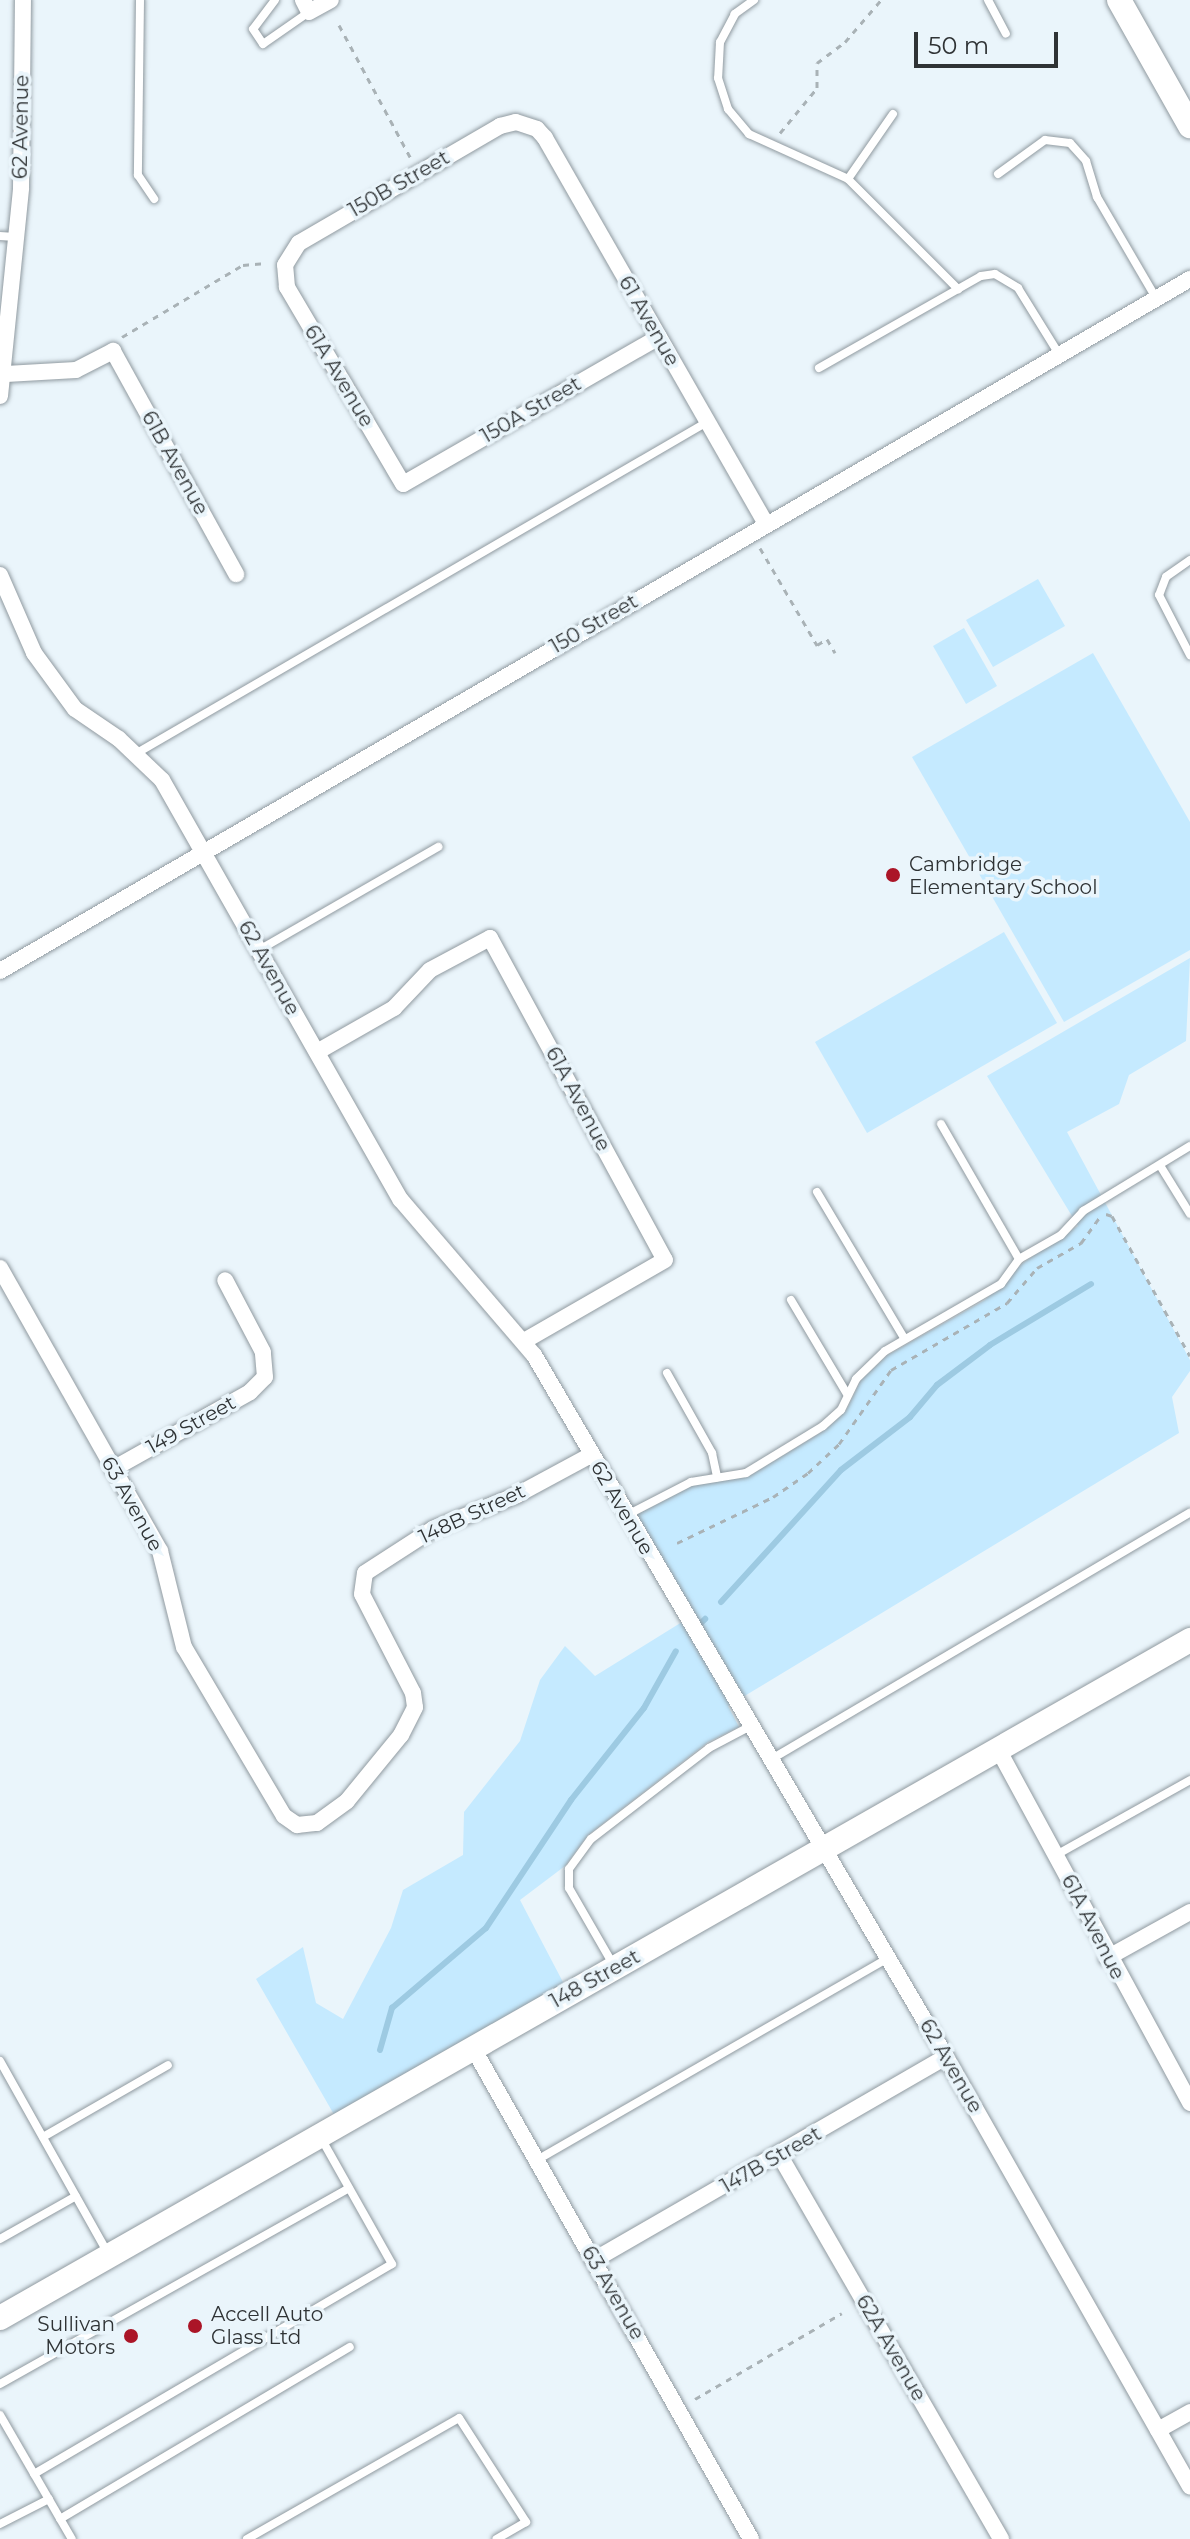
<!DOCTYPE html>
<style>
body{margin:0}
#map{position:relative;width:1190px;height:2539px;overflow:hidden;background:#eaf5fb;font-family:Montserrat,sans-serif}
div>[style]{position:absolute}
.green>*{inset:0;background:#c5eaff}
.stream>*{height:6px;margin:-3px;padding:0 3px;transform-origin:3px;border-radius:3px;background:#9dcae2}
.path>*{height:3px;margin-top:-1.5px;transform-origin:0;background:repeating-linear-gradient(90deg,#a9b2b6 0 6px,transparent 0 12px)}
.roads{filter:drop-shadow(0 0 2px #909aa0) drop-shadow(0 0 2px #909aa0)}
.lane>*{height:8px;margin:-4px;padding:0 4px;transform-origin:4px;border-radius:4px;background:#fff}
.street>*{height:16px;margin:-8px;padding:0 8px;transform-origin:8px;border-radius:8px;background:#fff}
.secondary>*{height:24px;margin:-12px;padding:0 12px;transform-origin:12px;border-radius:12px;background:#fff}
.dots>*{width:22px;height:22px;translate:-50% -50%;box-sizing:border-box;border:4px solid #eaf5fb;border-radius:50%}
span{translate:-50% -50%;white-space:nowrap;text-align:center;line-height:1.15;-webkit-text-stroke:7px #eaf5fb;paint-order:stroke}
.street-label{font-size:20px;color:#2f3335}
.poi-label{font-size:20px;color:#2f3335}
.left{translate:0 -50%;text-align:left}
.right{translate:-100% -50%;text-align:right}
.scale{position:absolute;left:914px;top:32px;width:144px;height:36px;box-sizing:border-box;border:4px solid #2f3335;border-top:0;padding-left:10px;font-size:24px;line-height:28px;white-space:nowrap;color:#2f3335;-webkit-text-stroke:6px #eaf5fb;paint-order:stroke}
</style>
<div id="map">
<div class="green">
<i style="clip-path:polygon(1038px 579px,1065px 626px,993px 667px,966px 620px)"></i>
<i style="clip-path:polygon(964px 628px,997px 686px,966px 704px,933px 646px)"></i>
<i style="clip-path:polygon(1093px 653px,1190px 822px,1190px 950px,1064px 1022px,912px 757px)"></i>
<i style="clip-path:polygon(1004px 932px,1057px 1023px,867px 1133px,815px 1042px)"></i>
<i style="clip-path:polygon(1190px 958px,1186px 1041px,1129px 1075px,1119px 1104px,1067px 1132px,1190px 1360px,1190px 1371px,1172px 1397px,1179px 1433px,728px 1706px,739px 1727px,708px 1742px,588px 1835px,565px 1866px,520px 1900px,565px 1986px,336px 2118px,256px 1979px,303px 1947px,316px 2003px,343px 2019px,391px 1928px,403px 1890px,463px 1855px,464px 1812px,520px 1741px,540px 1680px,565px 1646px,595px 1676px,682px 1622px,632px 1517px,694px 1485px,749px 1476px,825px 1430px,846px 1411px,861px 1380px,888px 1355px,985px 1300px,1023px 1263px,1078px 1226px,987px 1076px)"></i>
</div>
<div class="stream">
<i style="left:721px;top:1602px;width:178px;rotate:-47.7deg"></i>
<i style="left:841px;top:1470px;width:87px;rotate:-37.5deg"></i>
<i style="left:910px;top:1417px;width:42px;rotate:-49.8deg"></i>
<i style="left:937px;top:1385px;width:66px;rotate:-37deg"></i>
<i style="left:990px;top:1345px;width:118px;rotate:-31.1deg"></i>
<i style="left:701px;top:1623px;width:6px;rotate:-45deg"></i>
<i style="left:380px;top:2050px;width:44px;rotate:-74.1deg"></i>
<i style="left:392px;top:2008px;width:123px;rotate:-40.4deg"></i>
<i style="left:486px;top:1928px;width:154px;rotate:-56.4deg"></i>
<i style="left:571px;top:1800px;width:117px;rotate:-51.6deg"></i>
<i style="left:644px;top:1708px;width:65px;rotate:-60.7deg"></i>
</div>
<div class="path">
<i style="left:339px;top:25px;width:150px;rotate:61.7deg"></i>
<i style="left:780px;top:133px;width:58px;rotate:-50.6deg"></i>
<i style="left:817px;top:88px;width:25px;rotate:-90deg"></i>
<i style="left:817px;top:63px;width:35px;rotate:-37deg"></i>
<i style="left:845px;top:42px;width:55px;rotate:-49.4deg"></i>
<i style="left:122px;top:337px;width:141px;rotate:-30.8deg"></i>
<i style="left:243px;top:265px;width:24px;rotate:-5deg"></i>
<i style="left:760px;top:548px;width:113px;rotate:59.6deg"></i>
<i style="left:817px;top:645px;width:12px;rotate:-31deg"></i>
<i style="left:827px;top:639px;width:16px;rotate:60deg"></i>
<i style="left:1106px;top:1214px;width:6px;rotate:18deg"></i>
<i style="left:1112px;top:1216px;width:160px;rotate:60.9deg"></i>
<i style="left:677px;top:1543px;width:106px;rotate:-25.6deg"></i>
<i style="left:773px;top:1497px;width:42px;rotate:-34.4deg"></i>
<i style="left:808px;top:1473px;width:42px;rotate:-43.1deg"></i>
<i style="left:839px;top:1444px;width:90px;rotate:-54.9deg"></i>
<i style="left:891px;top:1370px;width:134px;rotate:-30deg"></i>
<i style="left:1007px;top:1303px;width:46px;rotate:-49.4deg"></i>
<i style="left:1037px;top:1268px;width:51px;rotate:-29.6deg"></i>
<i style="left:1081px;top:1243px;width:31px;rotate:-54deg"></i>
<i style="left:695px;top:2399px;width:170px;rotate:-30.3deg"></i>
</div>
<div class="roads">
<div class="lane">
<i style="left:140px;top:0;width:175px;rotate:90.7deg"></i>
<i style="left:138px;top:175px;width:29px;rotate:56deg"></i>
<i style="left:275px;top:0;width:36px;rotate:127deg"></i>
<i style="left:253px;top:29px;width:18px;rotate:56deg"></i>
<i style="left:263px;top:44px;width:56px;rotate:-34.8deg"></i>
<i style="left:754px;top:0;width:24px;rotate:144deg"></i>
<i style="left:735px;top:14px;width:32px;rotate:118deg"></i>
<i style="left:720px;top:42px;width:36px;rotate:93deg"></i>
<i style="left:718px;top:78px;width:33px;rotate:72deg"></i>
<i style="left:728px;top:109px;width:33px;rotate:50deg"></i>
<i style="left:749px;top:134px;width:109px;rotate:24.4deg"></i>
<i style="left:848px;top:179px;width:156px;rotate:45deg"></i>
<i style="left:988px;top:0;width:38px;rotate:62deg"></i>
<i style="left:998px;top:174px;width:58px;rotate:-35.9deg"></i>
<i style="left:1045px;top:140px;width:25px;rotate:7deg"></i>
<i style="left:1070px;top:143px;width:24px;rotate:48deg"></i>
<i style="left:1086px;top:161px;width:38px;rotate:73deg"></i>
<i style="left:1097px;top:197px;width:117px;rotate:59.7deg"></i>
<i style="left:848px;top:179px;width:79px;rotate:-55.3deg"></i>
<i style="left:0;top:236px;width:15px;rotate:4deg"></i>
<i style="left:819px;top:368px;width:186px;rotate:-29.6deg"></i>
<i style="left:981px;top:276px;width:14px;rotate:-8deg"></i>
<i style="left:995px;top:274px;width:27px;rotate:31deg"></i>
<i style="left:1018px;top:288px;width:78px;rotate:58.2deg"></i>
<i style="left:1190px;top:560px;width:29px;rotate:145deg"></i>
<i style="left:1166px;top:577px;width:19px;rotate:111deg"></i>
<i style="left:1159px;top:595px;width:68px;rotate:62.7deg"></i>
<i style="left:137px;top:753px;width:659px;rotate:-30.14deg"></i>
<i style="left:259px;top:950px;width:207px;rotate:-29.9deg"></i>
<i style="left:941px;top:1124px;width:156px;rotate:60deg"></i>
<i style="left:1161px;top:1167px;width:55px;rotate:58.3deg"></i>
<i style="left:817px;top:1192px;width:170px;rotate:59.2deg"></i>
<i style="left:791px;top:1300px;width:109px;rotate:59.2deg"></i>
<i style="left:667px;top:1373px;width:92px;rotate:60.6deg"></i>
<i style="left:712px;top:1453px;width:25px;rotate:78deg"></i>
<i style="left:627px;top:1515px;width:72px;rotate:-27.3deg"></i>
<i style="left:691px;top:1482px;width:56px;rotate:-9.3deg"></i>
<i style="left:746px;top:1473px;width:90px;rotate:-31.4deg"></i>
<i style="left:823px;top:1426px;width:24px;rotate:-42deg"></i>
<i style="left:841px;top:1410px;width:34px;rotate:-64deg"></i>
<i style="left:856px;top:1379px;width:40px;rotate:-44deg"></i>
<i style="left:885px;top:1351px;width:134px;rotate:-30deg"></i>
<i style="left:1001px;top:1284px;width:31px;rotate:-54deg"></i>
<i style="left:1019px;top:1259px;width:48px;rotate:-29.7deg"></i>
<i style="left:1061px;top:1235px;width:33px;rotate:-47deg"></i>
<i style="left:1083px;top:1211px;width:125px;rotate:-31.3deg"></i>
<i style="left:770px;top:1760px;width:487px;rotate:-30.5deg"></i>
<i style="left:1056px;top:1855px;width:154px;rotate:-29.2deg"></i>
<i style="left:614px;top:1966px;width:90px;rotate:-120deg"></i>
<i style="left:569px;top:1888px;width:19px;rotate:-90deg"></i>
<i style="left:569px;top:1869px;width:37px;rotate:-54deg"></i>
<i style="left:591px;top:1839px;width:149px;rotate:-37.6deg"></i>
<i style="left:709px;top:1748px;width:45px;rotate:-27.7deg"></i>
<i style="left:0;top:2061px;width:219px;rotate:60.7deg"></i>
<i style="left:43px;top:2137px;width:144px;rotate:-29.9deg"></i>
<i style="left:537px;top:2160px;width:404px;rotate:-29.9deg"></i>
<i style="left:0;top:2239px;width:87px;rotate:-29.5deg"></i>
<i style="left:0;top:2384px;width:400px;rotate:-29.3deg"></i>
<i style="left:0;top:2415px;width:143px;rotate:59.9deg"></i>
<i style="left:34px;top:2474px;width:415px;rotate:-30.4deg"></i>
<i style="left:392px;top:2264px;width:145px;rotate:-119.4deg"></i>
<i style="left:60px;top:2519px;width:337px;rotate:-30.7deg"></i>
<i style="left:0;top:2524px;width:55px;rotate:-27deg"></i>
<i style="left:247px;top:2539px;width:244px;rotate:-29.7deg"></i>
<i style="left:459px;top:2418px;width:124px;rotate:57.2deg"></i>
<i style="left:526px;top:2522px;width:34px;rotate:150deg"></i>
</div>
<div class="street">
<i style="left:303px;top:0;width:13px;rotate:63deg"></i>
<i style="left:309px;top:12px;width:25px;rotate:-29deg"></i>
<i style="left:659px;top:337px;width:295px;rotate:150.1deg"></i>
<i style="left:403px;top:484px;width:229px;rotate:-120.5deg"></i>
<i style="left:287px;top:287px;width:22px;rotate:-95deg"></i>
<i style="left:285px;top:265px;width:26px;rotate:-58deg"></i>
<i style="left:299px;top:243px;width:233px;rotate:-30.2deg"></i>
<i style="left:500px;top:126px;width:16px;rotate:-14deg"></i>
<i style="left:516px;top:122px;width:22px;rotate:18deg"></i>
<i style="left:537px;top:129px;width:12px;rotate:48deg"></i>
<i style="left:545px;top:138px;width:445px;rotate:60.2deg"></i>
<i style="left:6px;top:374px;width:70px;rotate:-3.3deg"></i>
<i style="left:76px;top:370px;width:42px;rotate:-27.2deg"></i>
<i style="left:113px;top:351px;width:255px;rotate:61.1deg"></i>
<i style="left:0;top:396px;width:209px;rotate:-84.2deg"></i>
<i style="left:21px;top:188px;width:188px;rotate:-89.4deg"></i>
<i style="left:0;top:575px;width:85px;rotate:66.4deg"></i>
<i style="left:34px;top:653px;width:69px;rotate:53.8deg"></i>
<i style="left:75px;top:709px;width:53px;rotate:34.3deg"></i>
<i style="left:119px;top:739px;width:59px;rotate:43.6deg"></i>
<i style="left:162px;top:780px;width:483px;rotate:60.4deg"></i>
<i style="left:401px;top:1200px;width:204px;rotate:49.4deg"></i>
<i style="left:534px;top:1355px;width:814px;rotate:59.59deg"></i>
<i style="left:946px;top:2057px;width:494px;rotate:60.4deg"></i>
<i style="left:0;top:971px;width:1377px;rotate:-30.18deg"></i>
<i style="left:317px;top:1052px;width:89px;rotate:-29.7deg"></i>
<i style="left:394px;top:1008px;width:52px;rotate:-46.5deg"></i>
<i style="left:430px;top:970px;width:68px;rotate:-28.1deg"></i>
<i style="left:490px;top:938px;width:366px;rotate:61.5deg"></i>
<i style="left:665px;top:1260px;width:163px;rotate:150.1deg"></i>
<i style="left:0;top:1268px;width:325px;rotate:60.5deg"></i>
<i style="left:160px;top:1551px;width:99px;rotate:76deg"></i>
<i style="left:184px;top:1647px;width:196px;rotate:59.4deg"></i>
<i style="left:284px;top:1816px;width:16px;rotate:35deg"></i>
<i style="left:297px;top:1825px;width:20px;rotate:-6deg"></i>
<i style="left:317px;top:1823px;width:37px;rotate:-36deg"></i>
<i style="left:347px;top:1801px;width:85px;rotate:-50.7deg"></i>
<i style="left:401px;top:1735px;width:31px;rotate:-63deg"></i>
<i style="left:415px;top:1707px;width:14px;rotate:-98deg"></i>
<i style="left:413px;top:1693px;width:111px;rotate:-117.3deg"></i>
<i style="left:362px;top:1594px;width:21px;rotate:-82deg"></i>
<i style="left:365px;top:1573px;width:81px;rotate:-32.9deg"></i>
<i style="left:433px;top:1529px;width:91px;rotate:-22deg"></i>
<i style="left:517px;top:1495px;width:84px;rotate:-28.4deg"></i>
<i style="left:113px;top:1469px;width:157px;rotate:-29.3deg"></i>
<i style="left:250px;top:1392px;width:21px;rotate:-45deg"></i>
<i style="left:265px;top:1377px;width:25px;rotate:-95deg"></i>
<i style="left:263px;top:1352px;width:81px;rotate:-117.8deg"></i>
<i style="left:998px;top:1749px;width:403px;rotate:61.5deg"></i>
<i style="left:1107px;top:1958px;width:95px;rotate:-29deg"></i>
<i style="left:473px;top:2048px;width:564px;rotate:60.48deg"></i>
<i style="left:780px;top:2156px;width:442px;rotate:60deg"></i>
<i style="left:594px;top:2260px;width:406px;rotate:-30deg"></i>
<i style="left:1158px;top:2430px;width:37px;rotate:-29deg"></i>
</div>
<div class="secondary">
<i style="left:1119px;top:0;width:145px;rotate:60.6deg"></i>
<i style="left:0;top:2318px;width:1370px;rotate:-29.67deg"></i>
</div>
</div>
<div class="dots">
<i style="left:893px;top:875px;background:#ab1527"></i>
<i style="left:195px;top:2326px;background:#ab1527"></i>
<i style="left:131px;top:2336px;background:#ab1527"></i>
</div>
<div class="street-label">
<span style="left:21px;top:127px;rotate:-89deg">62 Avenue</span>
<span style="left:399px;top:184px;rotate:-30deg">150B Street</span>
<span style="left:649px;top:321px;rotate:60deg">61 Avenue</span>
<span style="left:339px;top:376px;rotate:59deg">61A Avenue</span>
<span style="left:531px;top:410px;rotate:-30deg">150A Street</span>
<span style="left:175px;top:463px;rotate:61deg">61B Avenue</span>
<span style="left:594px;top:624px;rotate:-30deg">150 Street</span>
<span style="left:269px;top:968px;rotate:61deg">62 Avenue</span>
<span style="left:578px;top:1099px;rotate:62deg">61A Avenue</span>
<span style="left:191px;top:1425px;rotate:-29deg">149 Street</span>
<span style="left:132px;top:1504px;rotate:61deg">63 Avenue</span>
<span style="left:622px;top:1508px;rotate:60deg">62 Avenue</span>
<span style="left:472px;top:1514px;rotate:-25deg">148B Street</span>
<span style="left:1093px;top:1927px;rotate:63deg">61A Avenue</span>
<span style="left:595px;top:1979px;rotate:-29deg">148 Street</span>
<span style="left:951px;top:2066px;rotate:60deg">62 Avenue</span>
<span style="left:771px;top:2160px;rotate:-30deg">147B Street</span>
<span style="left:613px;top:2293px;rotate:60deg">63 Avenue</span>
<span style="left:891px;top:2348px;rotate:60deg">62A Avenue</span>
</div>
<div class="poi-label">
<span class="left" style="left:909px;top:876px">Cambridge<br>Elementary School</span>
<span class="left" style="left:211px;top:2326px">Accell Auto<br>Glass Ltd</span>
<span class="right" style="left:115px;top:2336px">Sullivan<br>Motors</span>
</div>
<div class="scale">50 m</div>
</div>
